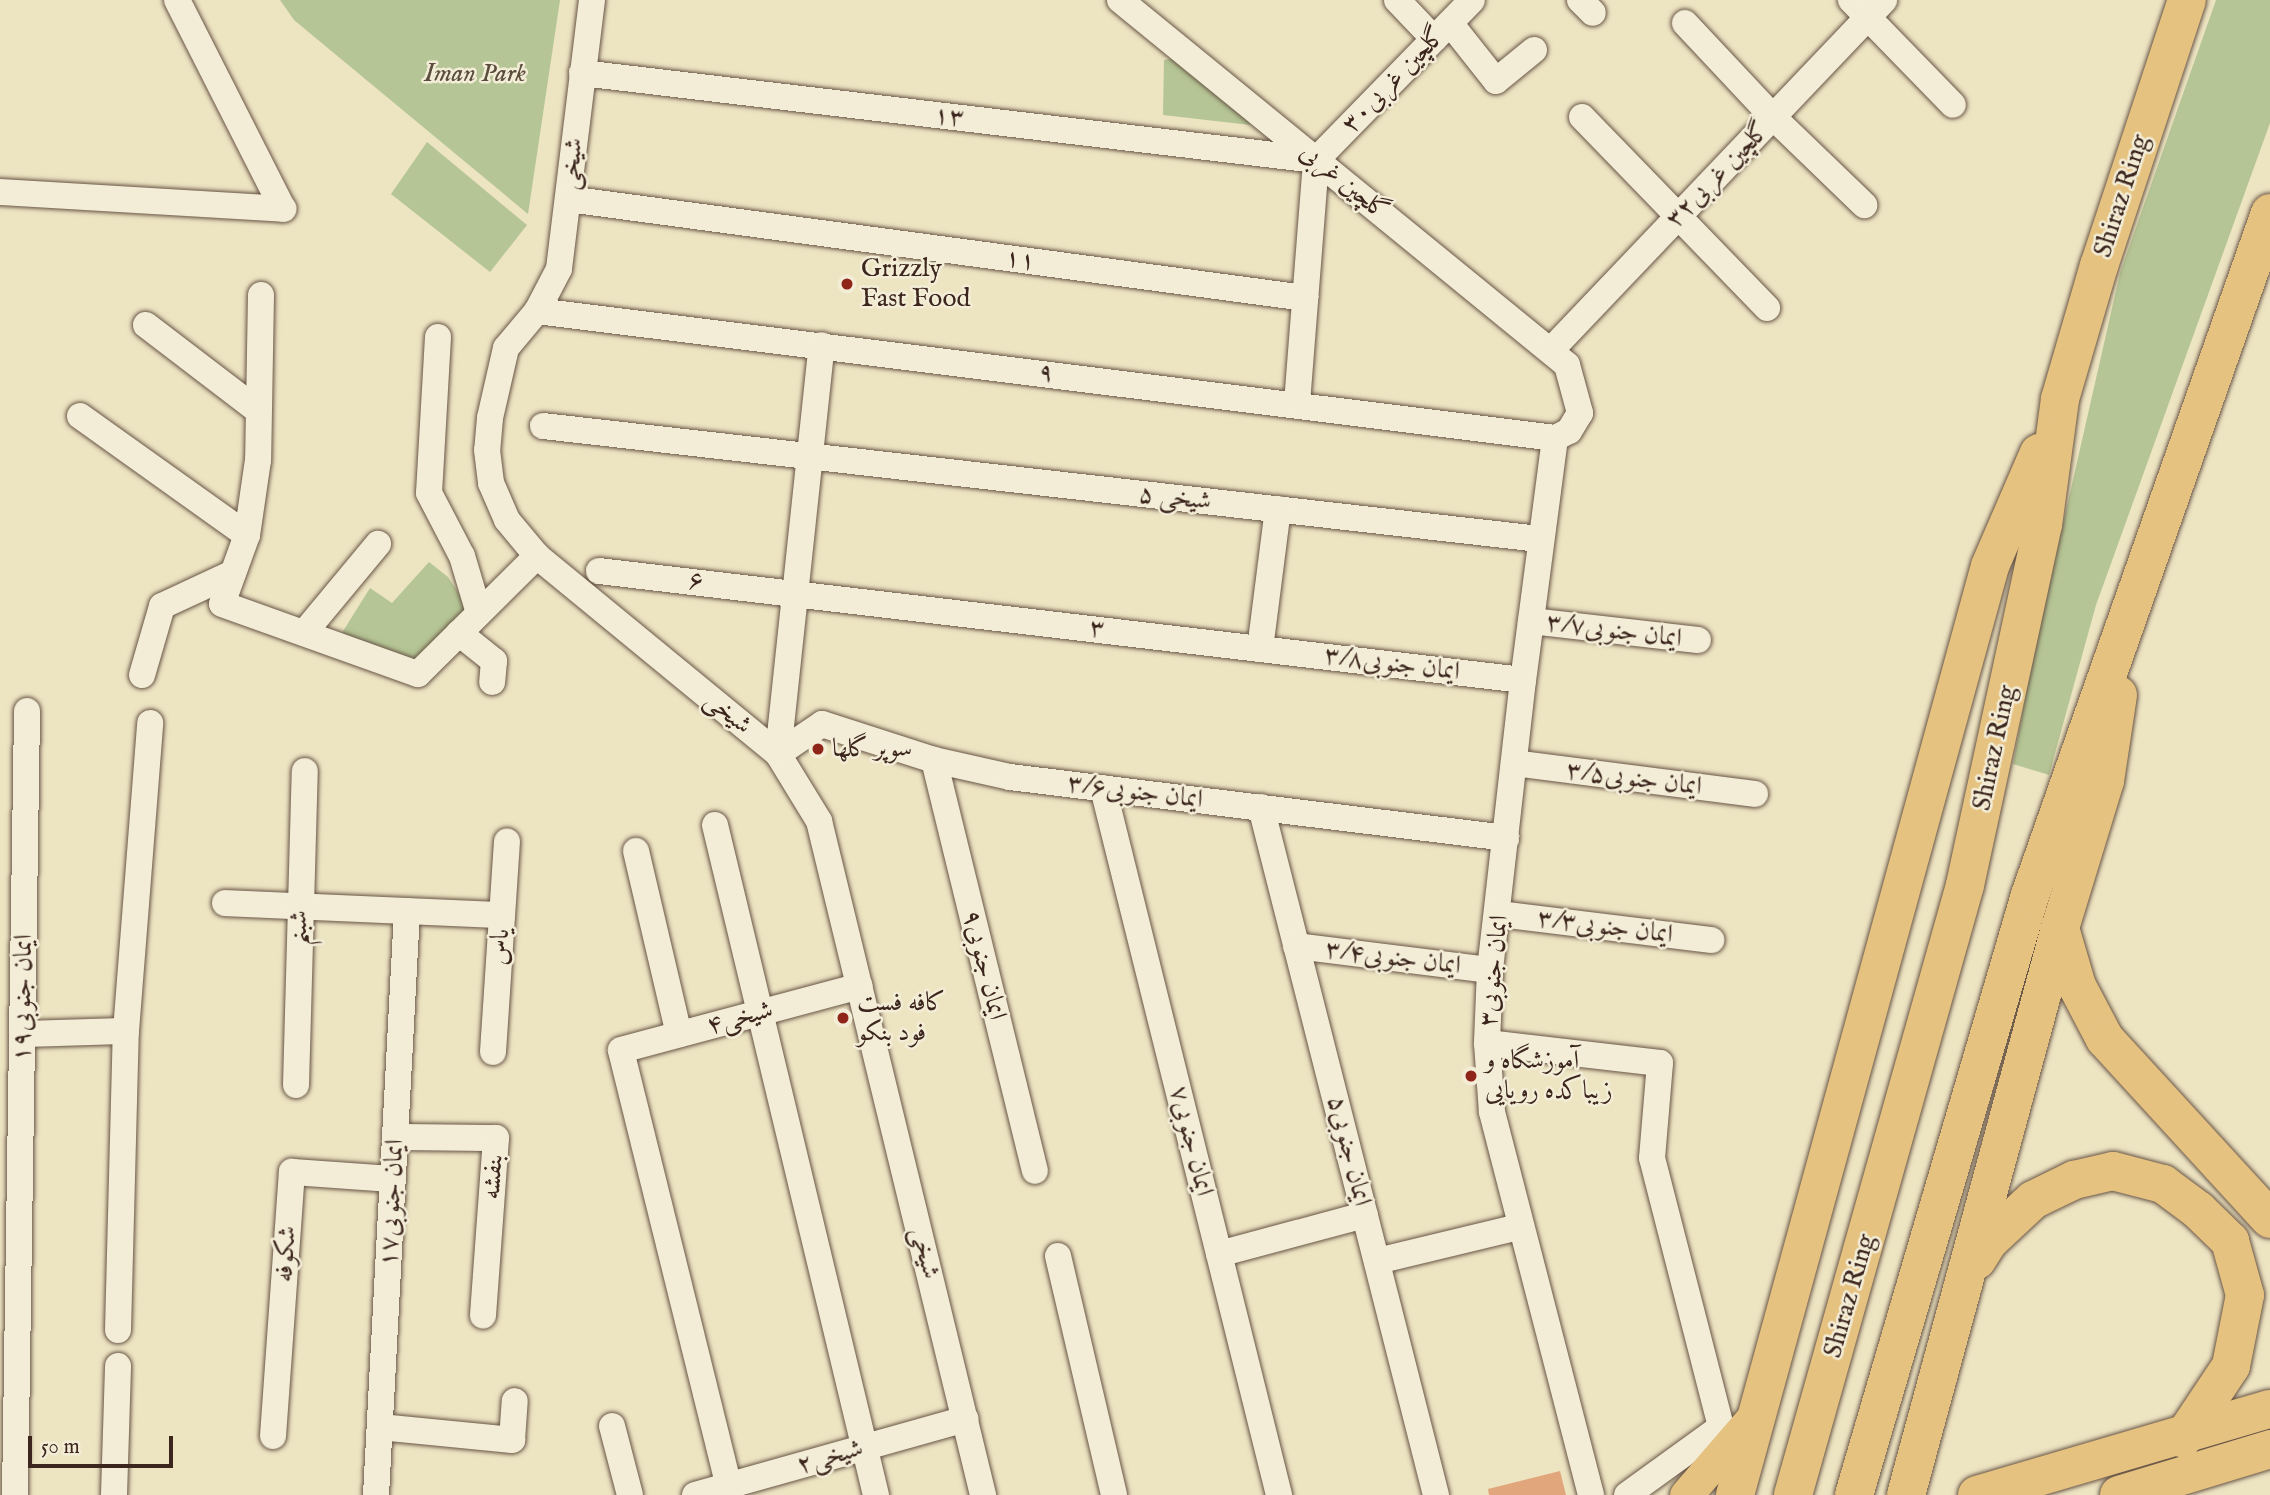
<!DOCTYPE html>
<meta charset="utf-8">
<style>
body{margin:0}
#map{position:relative;width:2270px;height:1495px;overflow:hidden;background:#ede4c2;font-family:"IM FELL English",Amiri,serif}
div>[style]{position:absolute}
.green>*{inset:0;background:#b5c595}
.building>*{inset:0;background:#e2a67c}
.roads{filter:drop-shadow(0 0 2px #685546) drop-shadow(0 0 2px #685546)}
.minor>*{height:26px;margin:-13px;padding:0 13px;transform-origin:13px;border-radius:13px;background:#f3edd7}
.major>*{height:33px;margin:-16.5px;padding:0 16.5px;transform-origin:16.5px;border-radius:16.5px;background:#e6c281}
.highway>*{height:38px;margin:-19px;padding:0 19px;transform-origin:19px;border-radius:19px;background:#e6c281}
.dots>*{width:19px;height:19px;translate:-50% -50%;box-sizing:border-box;border:4px solid #f3edd7;border-radius:50%}
span{translate:-50% -50%;white-space:nowrap;text-align:center;line-height:1.15;-webkit-text-stroke:5px #f3edd7;paint-order:stroke}
.park-label{font-size:26px;color:#5a4d3b;font-style:italic}
.street-label{font-size:26px;color:#3b251d}
.poi-label{font-size:26px;color:#3b251d}
.left{translate:0 -50%;text-align:left}
.scale{position:absolute;left:28px;top:1436px;width:145px;height:32px;box-sizing:border-box;border:4px solid #3b251d;border-top:0;padding-left:9px;font-size:21px;line-height:24px;white-space:nowrap;color:#3b251d;-webkit-text-stroke:5px #f3edd7;paint-order:stroke}
</style>
<div id="map">
<div class="green">
<i style="clip-path:polygon(280px 0,560px 0,528px 214px,294px 20px)"></i>
<i style="clip-path:polygon(2216px 0,2270px 0,2270px 123px,2096px 605px,2049px 775px,2013px 764px,2033px 656px,2120px 273px)"></i>
<i style="clip-path:polygon(1182px 57px,1234px 96px,1250px 125px,1163px 115px,1164px 60px)"></i>
<i style="clip-path:polygon(427px 142px,527px 225px,490px 272px,391px 194px)"></i>
<i style="clip-path:polygon(429px 562px,448px 577px,469px 608px,433px 645px,413px 659px,340px 636px,370px 588px,392px 603px)"></i>
</div>
<div class="building">
<i style="clip-path:polygon(1560px 1471px,1566px 1495px,1489px 1495px,1488px 1489px)"></i>
</div>
<div class="roads">
<div class="minor">
<i style="left:177px;top:0;width:234px;rotate:63.1deg"></i>
<i style="left:592px;top:0;width:271px;rotate:97deg"></i>
<i style="left:559px;top:269px;width:47px;rotate:117.6deg"></i>
<i style="left:537px;top:311px;width:48px;rotate:130deg"></i>
<i style="left:506px;top:348px;width:72px;rotate:102.9deg"></i>
<i style="left:490px;top:418px;width:32px;rotate:95deg"></i>
<i style="left:487px;top:450px;width:33px;rotate:83deg"></i>
<i style="left:491px;top:483px;width:40px;rotate:66.6deg"></i>
<i style="left:507px;top:520px;width:47px;rotate:50.2deg"></i>
<i style="left:537px;top:556px;width:312px;rotate:39.4deg"></i>
<i style="left:778px;top:754px;width:79px;rotate:58.5deg"></i>
<i style="left:819px;top:821px;width:694px;rotate:76.32deg"></i>
<i style="left:1120px;top:0;width:577px;rotate:39.23deg"></i>
<i style="left:1567px;top:365px;width:50px;rotate:74.8deg"></i>
<i style="left:1580px;top:413px;width:21px;rotate:121deg"></i>
<i style="left:1569px;top:431px;width:16px;rotate:153deg"></i>
<i style="left:1397px;top:0;width:54px;rotate:46.5deg"></i>
<i style="left:1580px;top:0;width:18px;rotate:45deg"></i>
<i style="left:1851px;top:0;width:146px;rotate:45.8deg"></i>
<i style="left:1450px;top:23px;width:74px;rotate:51.6deg"></i>
<i style="left:1496px;top:81px;width:49px;rotate:-39.2deg"></i>
<i style="left:1685px;top:23px;width:129px;rotate:46.9deg"></i>
<i style="left:1773px;top:117px;width:127px;rotate:44deg"></i>
<i style="left:582px;top:73px;width:739px;rotate:6.76deg"></i>
<i style="left:1582px;top:117px;width:266px;rotate:45.9deg"></i>
<i style="left:1316px;top:160px;width:223px;rotate:-45.7deg"></i>
<i style="left:0;top:192px;width:284px;rotate:3.4deg"></i>
<i style="left:568px;top:199px;width:744px;rotate:7.65deg"></i>
<i style="left:261px;top:295px;width:165px;rotate:91deg"></i>
<i style="left:258px;top:460px;width:76px;rotate:98.3deg"></i>
<i style="left:247px;top:535px;width:73px;rotate:109.9deg"></i>
<i style="left:222px;top:604px;width:208px;rotate:19.7deg"></i>
<i style="left:418px;top:674px;width:168px;rotate:-44.8deg"></i>
<i style="left:537px;top:311px;width:1026px;rotate:7.11deg"></i>
<i style="left:146px;top:325px;width:140px;rotate:37.4deg"></i>
<i style="left:438px;top:337px;width:156px;rotate:93.3deg"></i>
<i style="left:429px;top:493px;width:71px;rotate:62.4deg"></i>
<i style="left:462px;top:556px;width:59px;rotate:73.4deg"></i>
<i style="left:1551px;top:350px;width:483px;rotate:-46.4deg"></i>
<i style="left:1297px;top:403px;width:244px;rotate:-85.5deg"></i>
<i style="left:80px;top:416px;width:205px;rotate:35.5deg"></i>
<i style="left:543px;top:426px;width:1003px;rotate:6.47deg"></i>
<i style="left:1555px;top:438px;width:244px;rotate:97.5deg"></i>
<i style="left:1523px;top:680px;width:292px;rotate:96.5deg"></i>
<i style="left:1490px;top:970px;width:73px;rotate:92.4deg"></i>
<i style="left:1487px;top:1043px;width:69px;rotate:85.9deg"></i>
<i style="left:1492px;top:1112px;width:396px;rotate:75.5deg"></i>
<i style="left:599px;top:571px;width:930px;rotate:6.73deg"></i>
<i style="left:1531px;top:621px;width:168px;rotate:6.5deg"></i>
<i style="left:304px;top:633px;width:116px;rotate:-50.3deg"></i>
<i style="left:459px;top:633px;width:45px;rotate:38.7deg"></i>
<i style="left:494px;top:661px;width:21px;rotate:95deg"></i>
<i style="left:1260px;top:649px;width:141px;rotate:-82.7deg"></i>
<i style="left:142px;top:675px;width:72px;rotate:-73.8deg"></i>
<i style="left:162px;top:606px;width:78px;rotate:-24.9deg"></i>
<i style="left:778px;top:754px;width:53px;rotate:-34.3deg"></i>
<i style="left:822px;top:724px;width:118px;rotate:17.8deg"></i>
<i style="left:934px;top:760px;width:78px;rotate:12.6deg"></i>
<i style="left:1010px;top:777px;width:500px;rotate:7deg"></i>
<i style="left:778px;top:754px;width:411px;rotate:-83.9deg"></i>
<i style="left:934px;top:760px;width:423px;rotate:76.2deg"></i>
<i style="left:1514px;top:763px;width:243px;rotate:7.3deg"></i>
<i style="left:1103px;top:788px;width:729px;rotate:76.02deg"></i>
<i style="left:1261px;top:807px;width:710px;rotate:75.73deg"></i>
<i style="left:715px;top:825px;width:689px;rotate:76.49deg"></i>
<i style="left:636px;top:851px;width:188px;rotate:76.8deg"></i>
<i style="left:225px;top:903px;width:277px;rotate:2.5deg"></i>
<i style="left:1499px;top:914px;width:214px;rotate:7deg"></i>
<i style="left:1296px;top:946px;width:195px;rotate:7.1deg"></i>
<i style="left:22px;top:1034px;width:104px;rotate:-1.7deg"></i>
<i style="left:1487px;top:1043px;width:174px;rotate:6.6deg"></i>
<i style="left:1660px;top:1063px;width:95px;rotate:94.8deg"></i>
<i style="left:1652px;top:1158px;width:278px;rotate:75.6deg"></i>
<i style="left:1721px;top:1427px;width:116px;rotate:144.1deg"></i>
<i style="left:493px;top:1052px;width:211px;rotate:-86.2deg"></i>
<i style="left:296px;top:1085px;width:314px;rotate:-88.4deg"></i>
<i style="left:395px;top:1137px;width:101px;rotate:0.6deg"></i>
<i style="left:496px;top:1138px;width:178px;rotate:94.2deg"></i>
<i style="left:1219px;top:1254px;width:151px;rotate:-15deg"></i>
<i style="left:1058px;top:1256px;width:245px;rotate:76.8deg"></i>
<i style="left:1377px;top:1261px;width:146px;rotate:-13.5deg"></i>
<i style="left:118px;top:1330px;width:299px;rotate:-88.5deg"></i>
<i style="left:126px;top:1031px;width:309px;rotate:-85.5deg"></i>
<i style="left:612px;top:1426px;width:71px;rotate:75.4deg"></i>
<i style="left:380px;top:1427px;width:133px;rotate:5.6deg"></i>
<i style="left:512px;top:1440px;width:39px;rotate:-86deg"></i>
<i style="left:273px;top:1436px;width:265px;rotate:-85.9deg"></i>
<i style="left:292px;top:1172px;width:101px;rotate:4deg"></i>
<i style="left:15px;top:1495px;width:784px;rotate:-89.12deg"></i>
<i style="left:114px;top:1495px;width:129px;rotate:-88.2deg"></i>
<i style="left:376px;top:1495px;width:585px;rotate:-86.96deg"></i>
<i style="left:695px;top:1495px;width:281px;rotate:-15.7deg"></i>
<i style="left:731px;top:1495px;width:458px;rotate:-103.9deg"></i>
<i style="left:621px;top:1050px;width:247px;rotate:-15deg"></i>
</div>
<div class="major">
<i style="left:1686px;top:1495px;width:108px;rotate:-49.1deg"></i>
</div>
<div class="highway">
<i style="left:2060px;top:928px;width:60px;rotate:73.7deg"></i>
<i style="left:2077px;top:986px;width:60px;rotate:62.2deg"></i>
<i style="left:2105px;top:1039px;width:244px;rotate:47.5deg"></i>
<i style="left:1977px;top:1260px;width:22px;rotate:-58deg"></i>
<i style="left:1989px;top:1241px;width:60px;rotate:-43deg"></i>
<i style="left:2033px;top:1200px;width:46px;rotate:-26deg"></i>
<i style="left:2074px;top:1180px;width:40px;rotate:-13deg"></i>
<i style="left:2113px;top:1171px;width:52px;rotate:14.6deg"></i>
<i style="left:2163px;top:1184px;width:44px;rotate:36.6deg"></i>
<i style="left:2198px;top:1210px;width:45px;rotate:44.1deg"></i>
<i style="left:2230px;top:1241px;width:56px;rotate:74.5deg"></i>
<i style="left:2245px;top:1295px;width:72px;rotate:101.2deg"></i>
<i style="left:2231px;top:1366px;width:87px;rotate:123.7deg"></i>
<i style="left:1735px;top:1495px;width:963px;rotate:-74.65deg"></i>
<i style="left:1990px;top:566px;width:123px;rotate:-66.6deg"></i>
<i style="left:1793px;top:1495px;width:634px;rotate:-74.25deg"></i>
<i style="left:1965px;top:885px;width:368px;rotate:-77.8deg"></i>
<i style="left:2043px;top:525px;width:127px;rotate:-82.3deg"></i>
<i style="left:2060px;top:399px;width:139px;rotate:-73.7deg"></i>
<i style="left:2099px;top:266px;width:280px;rotate:-71.7deg"></i>
<i style="left:1854px;top:1495px;width:625px;rotate:-73.65deg"></i>
<i style="left:2030px;top:895px;width:723px;rotate:-70.61deg"></i>
<i style="left:1906px;top:1495px;width:588px;rotate:-74.8deg"></i>
<i style="left:2060px;top:928px;width:154px;rotate:-73deg"></i>
<i style="left:2105px;top:781px;width:87px;rotate:-81.4deg"></i>
<i style="left:1977px;top:1495px;width:305px;rotate:-16.4deg"></i>
<i style="left:2119px;top:1495px;width:158px;rotate:-16.9deg"></i>
</div>
</div>
<div class="dots">
<i style="left:847px;top:284px;background:#8f2418"></i>
<i style="left:818px;top:749px;background:#8f2418"></i>
<i style="left:843px;top:1018px;background:#8f2418"></i>
<i style="left:1471px;top:1076px;background:#8f2418"></i>
</div>
<div class="park-label">
<span style="left:475px;top:74px">Iman Park</span>
</div>
<div class="street-label">
<span style="left:1394px;top:80px;rotate:-46deg">گلچین غربی۳۰</span>
<span style="left:949px;top:117px;rotate:7deg">۱۳</span>
<span style="left:572px;top:164px;rotate:-84deg">شیخی</span>
<span style="left:1718px;top:175px;rotate:-46deg">گلچین غربی۳۲</span>
<span style="left:1344px;top:182px;rotate:39deg">گلچین غربی</span>
<span style="left:2122px;top:196px;rotate:-72deg">Shiraz Ring</span>
<span style="left:1020px;top:260px;rotate:8deg">۱۱</span>
<span style="left:1046px;top:373px;rotate:7deg">۹</span>
<span style="left:1175px;top:498px;rotate:6deg">شیخی ۵</span>
<span style="left:696px;top:581px;rotate:6deg">۶</span>
<span style="left:1097px;top:629px;rotate:7deg">۳</span>
<span style="left:1614px;top:631px;rotate:7deg">ایمان جنوبی۳/۷</span>
<span style="left:1392px;top:664px;rotate:7deg">ایمان جنوبی۳/۸</span>
<span style="left:728px;top:713px;rotate:39deg">شیخی</span>
<span style="left:1995px;top:748px;rotate:-78deg">Shiraz Ring</span>
<span style="left:1634px;top:779px;rotate:7deg">ایمان جنوبی۳/۵</span>
<span style="left:1135px;top:792px;rotate:7deg">ایمان جنوبی۳/۶</span>
<span style="left:1605px;top:927px;rotate:7deg">ایمان جنوبی۳/۳</span>
<span style="left:299px;top:928px;rotate:-89deg">شبنم</span>
<span style="left:500px;top:947px;rotate:-86deg">یاس</span>
<span style="left:1393px;top:958px;rotate:7deg">ایمان جنوبی۳/۴</span>
<span style="left:984px;top:965px;rotate:76deg">ایمان جنوبی۹</span>
<span style="left:1494px;top:971px;rotate:-84deg">ایمان جنوبی۳</span>
<span style="left:23px;top:998px;rotate:-89deg">ایمان جنوبی۱۹</span>
<span style="left:740px;top:1018px;rotate:-15deg">شیخی۴</span>
<span style="left:1191px;top:1141px;rotate:76deg">ایمان جنوبی۷</span>
<span style="left:1349px;top:1151px;rotate:76deg">ایمان جنوبی۵</span>
<span style="left:493px;top:1177px;rotate:-86deg">بنفشه</span>
<span style="left:392px;top:1203px;rotate:-87deg">ایمان جنوبی۱۷</span>
<span style="left:925px;top:1253px;rotate:76deg">شیخی</span>
<span style="left:286px;top:1254px;rotate:-86deg">شکوفه</span>
<span style="left:1850px;top:1296px;rotate:-74deg">Shiraz Ring</span>
<span style="left:830px;top:1457px;rotate:-16deg">شیخی۲</span>
</div>
<div class="poi-label">
<span class="left" style="left:861px;top:284px">Grizzly<br>Fast Food</span>
<span class="left" style="left:832px;top:749px">سوپر گلها</span>
<span class="left" style="left:857px;top:1018px">کافه فست<br>فود بنکو</span>
<span class="left" style="left:1485px;top:1076px">آموزشگاه و<br>زیباکده رویایی</span>
</div>
<div class="scale">50 m</div>
</div>
